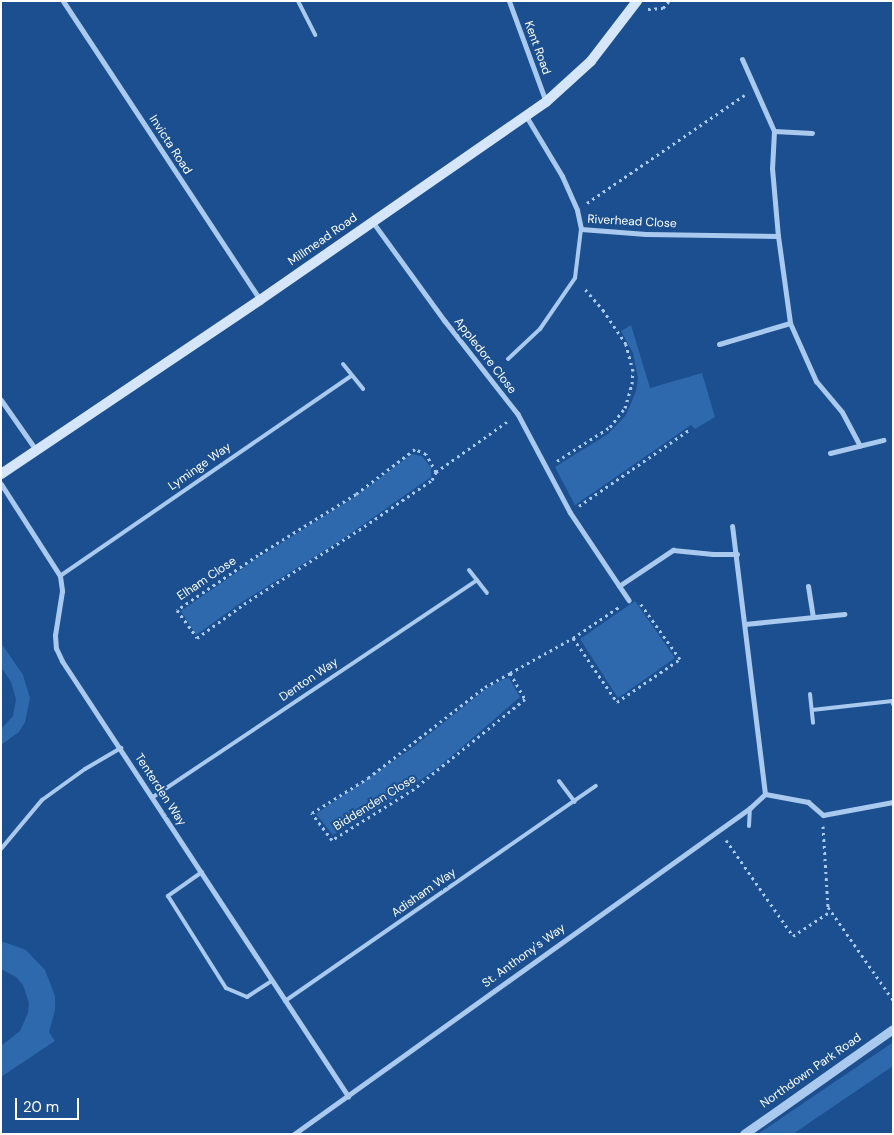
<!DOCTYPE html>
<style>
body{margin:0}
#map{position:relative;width:894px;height:1135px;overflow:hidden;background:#1b4f8f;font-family:"DM Sans",sans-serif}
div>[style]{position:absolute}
.green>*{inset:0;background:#2e69ad}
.path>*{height:3px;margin-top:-1.5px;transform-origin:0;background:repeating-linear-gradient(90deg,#a9c9ee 0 2.5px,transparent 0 6.5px)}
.service>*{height:4px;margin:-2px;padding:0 2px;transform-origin:2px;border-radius:2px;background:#a9c9ee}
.pedestrian>*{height:4.5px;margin:-2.25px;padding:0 2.25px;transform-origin:2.25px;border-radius:2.25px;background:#a9c9ee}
.minor>*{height:5px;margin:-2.5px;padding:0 2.5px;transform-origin:2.5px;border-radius:2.5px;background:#a9c9ee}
.tertiary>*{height:9px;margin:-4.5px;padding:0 4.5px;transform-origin:4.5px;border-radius:4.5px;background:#a9c9ee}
.secondary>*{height:10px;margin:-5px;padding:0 5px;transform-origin:5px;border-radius:5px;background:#d6e6fa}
span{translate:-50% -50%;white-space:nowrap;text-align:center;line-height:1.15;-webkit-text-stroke:4px #1b4f8f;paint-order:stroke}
.street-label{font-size:12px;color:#fff}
.frame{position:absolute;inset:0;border:2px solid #fff;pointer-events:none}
.scale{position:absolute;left:15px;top:1098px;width:64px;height:22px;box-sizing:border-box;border:2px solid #fff;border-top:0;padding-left:6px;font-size:15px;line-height:18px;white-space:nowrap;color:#fff;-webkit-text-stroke:4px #1b4f8f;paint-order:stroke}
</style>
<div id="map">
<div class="green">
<i style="clip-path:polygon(631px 325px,650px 388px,702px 373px,715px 417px,695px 429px,691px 425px,575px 505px,555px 467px,608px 434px,626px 415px,636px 391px,638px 378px,633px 353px,621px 331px)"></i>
<i style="clip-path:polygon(412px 454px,422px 456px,431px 468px,431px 477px,338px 542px,242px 602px,196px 635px,181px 611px,253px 561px,356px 496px)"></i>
<i style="clip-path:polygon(635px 601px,675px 658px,618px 698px,580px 639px)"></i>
<i style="clip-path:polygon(1px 643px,23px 675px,30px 698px,25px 722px,19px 732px,1px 745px,1px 729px,13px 716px,16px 699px,11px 682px,1px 667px)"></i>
<i style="clip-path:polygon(509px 678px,520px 697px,440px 766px,402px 793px,333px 835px,316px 814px,411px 749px,487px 688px,504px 679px)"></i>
<i style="clip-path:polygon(1px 941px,26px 950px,45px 970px,55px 996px,55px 1010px,49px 1032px,55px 1041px,1px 1077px,1px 1046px,20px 1031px,28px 1013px,29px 1003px,23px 985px,16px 977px,1px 969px)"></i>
<i style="clip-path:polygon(892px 1043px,893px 1066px,793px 1134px,758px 1134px)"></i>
</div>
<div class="path">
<i style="left:648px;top:9px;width:15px;rotate:-4deg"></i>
<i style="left:663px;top:8px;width:9px;rotate:-49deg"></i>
<i style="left:587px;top:203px;width:191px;rotate:-34.4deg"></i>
<i style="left:557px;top:461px;width:63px;rotate:-32.7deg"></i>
<i style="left:610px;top:427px;width:24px;rotate:-52deg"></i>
<i style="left:625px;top:408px;width:25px;rotate:-74deg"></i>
<i style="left:632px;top:384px;width:13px;rotate:-86deg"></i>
<i style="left:633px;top:371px;width:28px;rotate:-105deg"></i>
<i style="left:626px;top:344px;width:40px;rotate:-124deg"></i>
<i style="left:604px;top:311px;width:30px;rotate:-131deg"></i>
<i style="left:436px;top:472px;width:21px;rotate:-119deg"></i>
<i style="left:426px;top:454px;width:12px;rotate:-156deg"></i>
<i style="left:415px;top:449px;width:74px;rotate:142.7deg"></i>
<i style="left:356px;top:494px;width:115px;rotate:148.1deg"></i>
<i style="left:258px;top:555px;width:98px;rotate:145.8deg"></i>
<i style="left:177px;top:610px;width:34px;rotate:54deg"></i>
<i style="left:197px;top:638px;width:58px;rotate:-35.9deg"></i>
<i style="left:244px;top:604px;width:137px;rotate:-32.8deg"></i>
<i style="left:359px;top:530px;width:88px;rotate:-34.4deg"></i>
<i style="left:432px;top:480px;width:9px;rotate:-63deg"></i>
<i style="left:436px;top:472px;width:88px;rotate:-35.3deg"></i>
<i style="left:579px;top:506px;width:135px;rotate:-34.7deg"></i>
<i style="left:573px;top:638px;width:78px;rotate:55.5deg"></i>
<i style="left:617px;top:702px;width:76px;rotate:-34.3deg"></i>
<i style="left:680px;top:659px;width:69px;rotate:-125.5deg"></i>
<i style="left:510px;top:673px;width:30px;rotate:60deg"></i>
<i style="left:525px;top:699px;width:143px;rotate:141deg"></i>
<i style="left:414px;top:789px;width:97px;rotate:148.1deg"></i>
<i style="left:332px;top:840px;width:34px;rotate:-127deg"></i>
<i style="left:312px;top:813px;width:66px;rotate:-32deg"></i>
<i style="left:368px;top:778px;width:148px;rotate:-37.9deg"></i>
<i style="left:485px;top:687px;width:29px;rotate:-29deg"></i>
<i style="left:510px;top:673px;width:72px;rotate:-29.1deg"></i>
<i style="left:573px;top:638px;width:55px;rotate:-34deg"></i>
<i style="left:823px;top:826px;width:81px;rotate:86.5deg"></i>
<i style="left:828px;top:907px;width:113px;rotate:55deg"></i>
<i style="left:726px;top:840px;width:117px;rotate:55.1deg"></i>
<i style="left:793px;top:936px;width:45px;rotate:-33.3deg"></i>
</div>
<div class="service">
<i style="left:298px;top:1px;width:38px;rotate:63deg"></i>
<i style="left:508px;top:359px;width:44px;rotate:-43.2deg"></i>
<i style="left:540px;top:329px;width:62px;rotate:-55.5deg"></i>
<i style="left:575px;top:278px;width:49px;rotate:-83deg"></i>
<i style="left:343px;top:364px;width:32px;rotate:51deg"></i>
<i style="left:469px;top:570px;width:29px;rotate:52deg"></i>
<i style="left:60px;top:576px;width:354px;rotate:-34.5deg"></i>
<i style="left:810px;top:694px;width:29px;rotate:84deg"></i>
<i style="left:812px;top:710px;width:81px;rotate:-6.4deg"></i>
<i style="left:892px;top:701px;width:3px;rotate:72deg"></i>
<i style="left:559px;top:781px;width:26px;rotate:53deg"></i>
<i style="left:153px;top:797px;width:390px;rotate:-33.8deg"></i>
<i style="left:749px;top:826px;width:18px;rotate:-87deg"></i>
<i style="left:1px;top:849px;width:64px;rotate:-50.1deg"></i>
<i style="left:42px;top:800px;width:53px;rotate:-35.8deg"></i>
<i style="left:85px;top:769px;width:42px;rotate:-30.3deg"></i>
<i style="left:202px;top:872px;width:42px;rotate:144.8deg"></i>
<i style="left:168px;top:896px;width:109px;rotate:57.8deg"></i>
<i style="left:226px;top:988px;width:23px;rotate:23deg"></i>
<i style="left:247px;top:997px;width:30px;rotate:-33deg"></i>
<i style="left:285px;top:1001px;width:378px;rotate:-34.7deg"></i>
</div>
<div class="pedestrian">
<i style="left:373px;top:222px;width:122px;rotate:54deg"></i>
<i style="left:445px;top:321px;width:118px;rotate:51.9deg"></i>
<i style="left:518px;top:414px;width:111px;rotate:62deg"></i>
<i style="left:570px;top:512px;width:106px;rotate:56.2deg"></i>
<i style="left:619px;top:586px;width:65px;rotate:-33.7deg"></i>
<i style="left:673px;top:550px;width:40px;rotate:5.7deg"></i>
</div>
<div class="minor">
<i style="left:63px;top:1px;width:358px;rotate:56.6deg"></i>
<i style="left:509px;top:1px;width:108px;rotate:69.9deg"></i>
<i style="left:742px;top:59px;width:79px;rotate:66deg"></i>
<i style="left:774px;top:131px;width:37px;rotate:93deg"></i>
<i style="left:772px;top:168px;width:68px;rotate:85deg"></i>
<i style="left:778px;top:236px;width:88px;rotate:82.1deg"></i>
<i style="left:790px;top:323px;width:64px;rotate:65.9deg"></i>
<i style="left:816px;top:381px;width:40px;rotate:50deg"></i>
<i style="left:842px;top:412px;width:38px;rotate:62deg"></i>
<i style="left:526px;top:116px;width:70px;rotate:59deg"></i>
<i style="left:562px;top:176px;width:37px;rotate:66deg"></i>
<i style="left:577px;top:210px;width:19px;rotate:78deg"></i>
<i style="left:581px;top:229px;width:65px;rotate:4.4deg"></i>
<i style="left:646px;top:234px;width:132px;rotate:0.9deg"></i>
<i style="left:774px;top:131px;width:38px;rotate:3deg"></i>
<i style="left:719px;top:344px;width:74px;rotate:-16.5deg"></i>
<i style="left:1px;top:400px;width:61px;rotate:55deg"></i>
<i style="left:830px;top:453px;width:55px;rotate:-13.8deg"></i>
<i style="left:1px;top:484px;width:109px;rotate:57.3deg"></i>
<i style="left:60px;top:576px;width:15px;rotate:82deg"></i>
<i style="left:62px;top:591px;width:45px;rotate:99deg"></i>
<i style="left:55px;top:635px;width:13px;rotate:86deg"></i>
<i style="left:56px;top:648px;width:14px;rotate:65deg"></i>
<i style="left:62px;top:661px;width:521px;rotate:56.68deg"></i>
<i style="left:713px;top:554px;width:24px"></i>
<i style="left:808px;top:586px;width:31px;rotate:81deg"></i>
<i style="left:745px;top:624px;width:100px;rotate:-5.8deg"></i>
<i style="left:765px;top:794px;width:44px;rotate:10.5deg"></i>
<i style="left:808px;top:802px;width:20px;rotate:41deg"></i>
<i style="left:823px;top:815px;width:71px;rotate:-10.5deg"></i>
<i style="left:294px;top:1134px;width:561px;rotate:-35.56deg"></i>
<i style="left:750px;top:808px;width:21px;rotate:-43deg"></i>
<i style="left:765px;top:794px;width:270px;rotate:-97deg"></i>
</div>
<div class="tertiary">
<i style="left:744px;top:1134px;width:182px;rotate:-35.2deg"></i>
</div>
<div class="secondary">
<i style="left:1px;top:474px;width:312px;rotate:-33.9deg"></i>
<i style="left:260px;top:300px;width:348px;rotate:-34.7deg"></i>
<i style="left:546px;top:102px;width:61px;rotate:-42.3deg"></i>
<i style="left:591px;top:61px;width:76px;rotate:-52.5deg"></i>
</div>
<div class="street-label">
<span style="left:537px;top:48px;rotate:70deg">Kent Road</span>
<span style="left:170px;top:145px;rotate:57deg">Invicta Road</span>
<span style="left:632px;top:222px;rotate:3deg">Riverhead Close</span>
<span style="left:323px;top:240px;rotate:-35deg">Millmead Road</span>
<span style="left:485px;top:356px;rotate:52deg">Appledore Close</span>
<span style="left:200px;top:467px;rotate:-35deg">Lyminge Way</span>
<span style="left:207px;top:579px;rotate:-34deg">Elham Close</span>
<span style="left:309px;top:680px;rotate:-34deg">Denton Way</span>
<span style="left:160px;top:790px;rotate:57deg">Tenterden Way</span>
<span style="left:375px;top:803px;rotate:-32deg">Biddenden Close</span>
<span style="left:424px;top:893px;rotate:-35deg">Adisham Way</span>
<span style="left:524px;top:956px;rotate:-36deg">St. Anthony's Way</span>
<span style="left:811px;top:1071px;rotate:-35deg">Northdown Park Road</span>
</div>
<div class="frame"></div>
<div class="scale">20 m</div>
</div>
